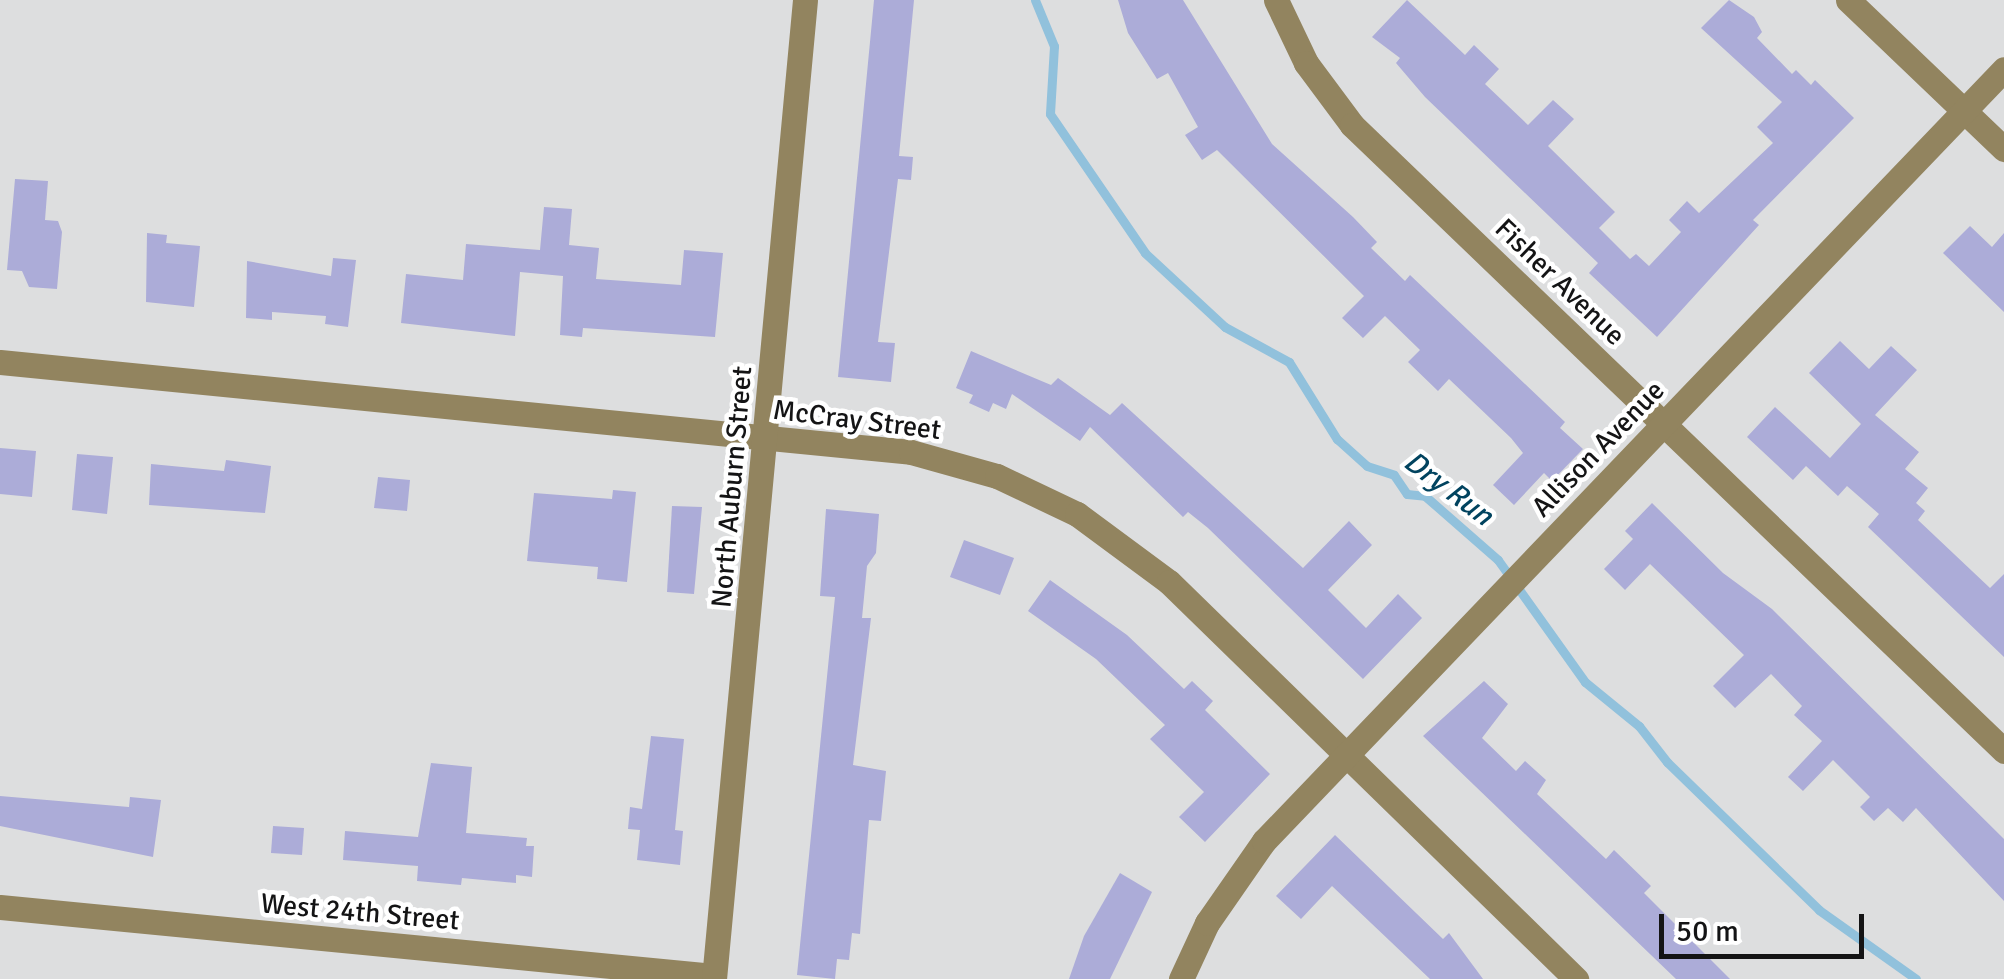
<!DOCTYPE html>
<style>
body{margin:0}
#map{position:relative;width:2004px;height:979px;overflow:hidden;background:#dddedf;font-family:Signika,sans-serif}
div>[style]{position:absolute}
.stream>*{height:9px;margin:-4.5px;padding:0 4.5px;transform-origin:4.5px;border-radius:4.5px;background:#91c1dc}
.building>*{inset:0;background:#acacd8}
.minor>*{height:25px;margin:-12.5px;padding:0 12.5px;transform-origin:12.5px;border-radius:12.5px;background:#92845f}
span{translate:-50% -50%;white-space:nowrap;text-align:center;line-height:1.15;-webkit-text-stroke:9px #fff;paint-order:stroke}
.street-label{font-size:28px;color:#141415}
.water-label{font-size:30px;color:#01435f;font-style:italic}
.scale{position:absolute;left:1659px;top:914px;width:205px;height:45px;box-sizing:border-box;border:5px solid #141415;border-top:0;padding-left:12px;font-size:30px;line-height:35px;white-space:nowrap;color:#141415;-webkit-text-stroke:8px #fff;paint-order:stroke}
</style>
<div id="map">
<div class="stream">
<i style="left:1035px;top:0;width:50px;rotate:67.6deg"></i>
<i style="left:1054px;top:46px;width:68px;rotate:93.4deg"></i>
<i style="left:1050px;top:114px;width:168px;rotate:55.6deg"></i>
<i style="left:1145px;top:253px;width:109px;rotate:42.8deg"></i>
<i style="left:1225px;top:327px;width:73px;rotate:28.7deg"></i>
<i style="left:1289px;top:362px;width:91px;rotate:58.1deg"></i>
<i style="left:1337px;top:439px;width:40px;rotate:42deg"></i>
<i style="left:1367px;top:466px;width:28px;rotate:18deg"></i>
<i style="left:1394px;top:475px;width:23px;rotate:56deg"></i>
<i style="left:1407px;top:494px;width:18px;rotate:6deg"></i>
<i style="left:1425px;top:496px;width:97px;rotate:41.2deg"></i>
<i style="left:1498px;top:560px;width:150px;rotate:54.5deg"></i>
<i style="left:1585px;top:682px;width:70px;rotate:39.2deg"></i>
<i style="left:1639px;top:726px;width:46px;rotate:52.1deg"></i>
<i style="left:1667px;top:762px;width:212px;rotate:44.2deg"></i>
<i style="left:1819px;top:910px;width:119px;rotate:35.4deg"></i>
</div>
<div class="building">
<i style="clip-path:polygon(874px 0,914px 0,899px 156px,913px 157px,911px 180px,898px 179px,878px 342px,895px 343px,891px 382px,838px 377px)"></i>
<i style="clip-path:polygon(1118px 0,1183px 0,1272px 144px,1353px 217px,1377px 242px,1371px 248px,1405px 281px,1410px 275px,1565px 422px,1560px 428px,1583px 449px,1552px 481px,1544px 473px,1514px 505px,1493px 485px,1523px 453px,1511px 438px,1449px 379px,1438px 391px,1408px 362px,1420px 350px,1385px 316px,1363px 338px,1342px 318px,1364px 296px,1217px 150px,1202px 160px,1185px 135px,1198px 127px,1168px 73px,1157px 79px,1128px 33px)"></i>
<i style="clip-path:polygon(1407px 0,1465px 55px,1474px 45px,1499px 69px,1485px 84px,1528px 125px,1553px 100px,1574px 119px,1548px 146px,1615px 212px,1599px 228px,1630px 259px,1636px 254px,1649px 266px,1681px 232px,1669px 220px,1687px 201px,1699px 213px,1773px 143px,1757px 127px,1782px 102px,1701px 28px,1729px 0,1754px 17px,1762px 32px,1757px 38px,1792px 74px,1796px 70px,1811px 85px,1815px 80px,1854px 118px,1753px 220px,1759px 225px,1657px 337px,1589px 273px,1598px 263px,1425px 97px,1396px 63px,1400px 58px,1372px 37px)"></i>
<i style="clip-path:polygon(15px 179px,48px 181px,45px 220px,58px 221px,62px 232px,57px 289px,29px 287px,22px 271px,7px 270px)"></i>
<i style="clip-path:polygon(544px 207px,572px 209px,569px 245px,599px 248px,596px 279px,681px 285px,684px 250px,723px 253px,715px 337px,583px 328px,582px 337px,560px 335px,563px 276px,520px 272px,515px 336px,401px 323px,406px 274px,463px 280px,466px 244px,540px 250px)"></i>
<i style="clip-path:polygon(1970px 226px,1992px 247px,2004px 233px,2004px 312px,1943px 253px)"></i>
<i style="clip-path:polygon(147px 233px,167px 235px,166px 243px,200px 246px,194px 307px,146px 302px)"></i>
<i style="clip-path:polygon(333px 258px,356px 260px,348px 327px,325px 324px,326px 316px,272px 312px,272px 320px,246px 318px,247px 261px,331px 276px)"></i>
<i style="clip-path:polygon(1840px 341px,1869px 369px,1891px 346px,1917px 370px,1875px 415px,1919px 452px,1905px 469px,1928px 488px,1916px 503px,1925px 511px,1918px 520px,1990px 588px,2004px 574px,2004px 657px,1868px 527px,1879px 514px,1847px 486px,1838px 496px,1806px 466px,1793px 480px,1747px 437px,1775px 407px,1830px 458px,1861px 424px,1809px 373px)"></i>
<i style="clip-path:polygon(971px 351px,1051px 385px,1058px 378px,1110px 415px,1122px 403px,1303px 568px,1349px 521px,1372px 545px,1328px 590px,1366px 628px,1398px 594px,1422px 618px,1363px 679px,1208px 528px,1188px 512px,1183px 517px,1090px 427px,1080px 441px,1012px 394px,1006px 409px,993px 403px,989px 412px,969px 403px,973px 395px,956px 388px)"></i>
<i style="clip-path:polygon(0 448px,36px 451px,32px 497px,0 494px)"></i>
<i style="clip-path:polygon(77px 454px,113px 457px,107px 514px,72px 510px)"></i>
<i style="clip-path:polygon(226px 460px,271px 466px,265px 513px,149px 505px,151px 464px,224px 471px)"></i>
<i style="clip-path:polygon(378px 477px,410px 480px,407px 511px,374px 508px)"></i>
<i style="clip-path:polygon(613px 490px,636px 492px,627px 582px,597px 579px,598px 567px,527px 561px,534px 493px,612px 499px)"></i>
<i style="clip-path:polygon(1652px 503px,1723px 573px,1772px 609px,2004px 839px,2004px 901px,1916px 808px,1903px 822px,1888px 808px,1874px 821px,1860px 807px,1870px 797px,1833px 760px,1803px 791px,1788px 777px,1822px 741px,1794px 715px,1802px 706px,1771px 674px,1735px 708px,1713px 686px,1744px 655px,1650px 564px,1625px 590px,1604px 569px,1633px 539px,1625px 531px)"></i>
<i style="clip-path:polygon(672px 506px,702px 507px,694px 594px,667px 592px)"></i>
<i style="clip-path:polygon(826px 509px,879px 514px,876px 553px,867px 566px,862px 618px,871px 618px,853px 765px,886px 771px,881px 821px,869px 820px,860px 934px,852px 933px,849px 960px,837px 959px,835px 979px,797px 975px,835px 597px,820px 596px)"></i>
<i style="clip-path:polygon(964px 540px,1014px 558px,1000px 595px,950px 577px)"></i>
<i style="clip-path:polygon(1050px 580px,1127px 635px,1184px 689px,1192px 681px,1213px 701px,1205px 710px,1270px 774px,1205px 842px,1179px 817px,1204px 792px,1150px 739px,1165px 725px,1096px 659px,1028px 611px)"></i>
<i style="clip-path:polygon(1484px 681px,1508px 704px,1482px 738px,1516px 771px,1525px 761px,1546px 780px,1537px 794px,1606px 859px,1614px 850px,1651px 886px,1644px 893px,1730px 979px,1676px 979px,1423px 736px)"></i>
<i style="clip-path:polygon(651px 736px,684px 739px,675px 830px,683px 831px,680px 865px,637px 860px,640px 830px,628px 829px,630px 807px,642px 809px)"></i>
<i style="clip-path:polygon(431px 763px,472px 767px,466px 833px,527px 838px,526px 846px,534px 846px,532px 877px,516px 875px,516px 883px,462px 878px,461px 885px,417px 881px,418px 866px,343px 860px,345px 831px,418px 837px)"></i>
<i style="clip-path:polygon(0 796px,129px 807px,130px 797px,161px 800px,153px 857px,0 826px)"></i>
<i style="clip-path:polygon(273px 826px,304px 828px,302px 855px,271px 853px)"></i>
<i style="clip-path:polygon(1335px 835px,1443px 939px,1449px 933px,1483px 979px,1430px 979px,1332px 886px,1301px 919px,1276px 896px)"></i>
<i style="clip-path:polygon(1120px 873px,1152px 892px,1110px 979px,1069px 979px,1084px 936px)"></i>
</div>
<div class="minor">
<i style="left:1276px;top:0;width:70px;rotate:64.5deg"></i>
<i style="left:1306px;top:63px;width:77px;rotate:53.4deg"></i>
<i style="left:1352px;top:125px;width:904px;rotate:43.83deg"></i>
<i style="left:1848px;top:0;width:216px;rotate:43.7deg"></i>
<i style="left:0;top:362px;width:915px;rotate:5.64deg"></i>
<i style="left:911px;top:452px;width:89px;rotate:15.6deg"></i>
<i style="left:997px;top:476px;width:89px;rotate:25.4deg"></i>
<i style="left:1077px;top:514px;width:114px;rotate:36.5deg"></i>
<i style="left:1169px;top:582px;width:569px;rotate:44.29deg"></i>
<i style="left:0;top:907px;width:717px;rotate:5.52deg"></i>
<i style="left:714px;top:979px;width:983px;rotate:-84.69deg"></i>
<i style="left:1181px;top:979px;width:62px;rotate:-65.1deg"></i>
<i style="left:1207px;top:923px;width:100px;rotate:-55.2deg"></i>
<i style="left:1264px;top:841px;width:1069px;rotate:-46.21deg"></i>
</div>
<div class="street-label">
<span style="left:1560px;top:282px;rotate:44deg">Fisher Avenue</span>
<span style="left:857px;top:420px;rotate:7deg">McCray Street</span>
<span style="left:1598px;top:449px;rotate:-46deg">Allison Avenue</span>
<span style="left:732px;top:487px;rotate:-85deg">North Auburn Street</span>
<span style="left:360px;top:912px;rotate:5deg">West 24th Street</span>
</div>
<div class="water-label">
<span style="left:1448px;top:489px;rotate:37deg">Dry Run</span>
</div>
<div class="scale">50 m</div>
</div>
